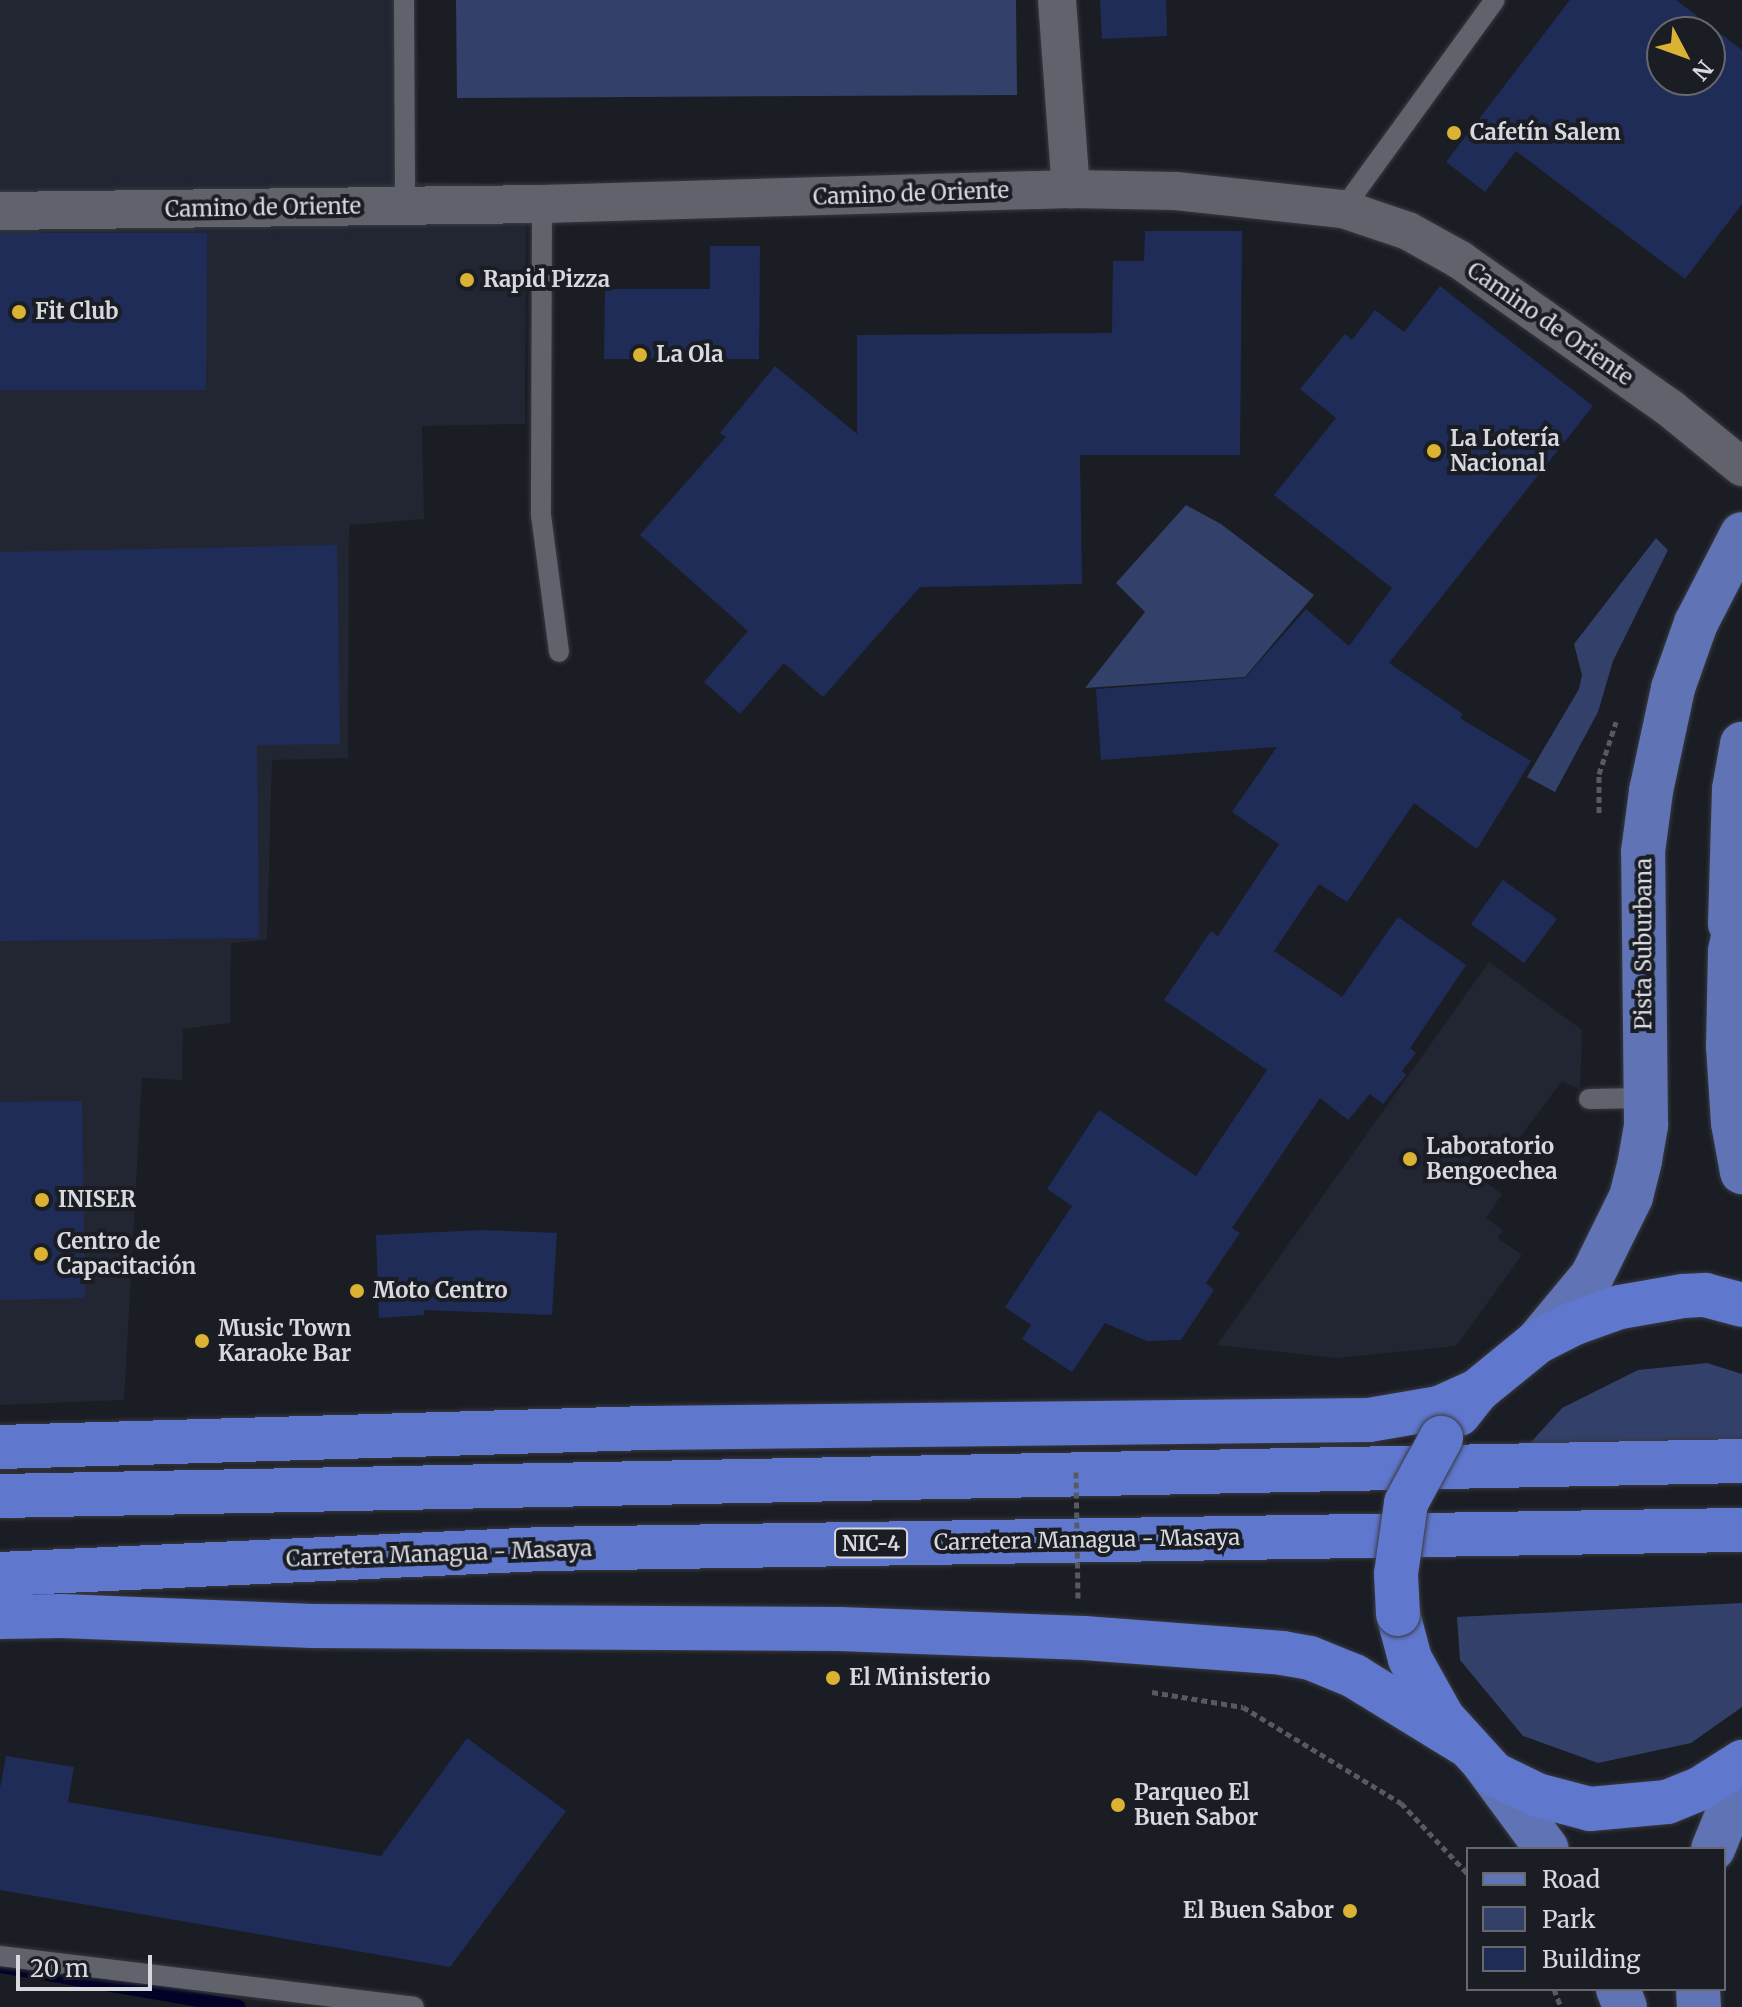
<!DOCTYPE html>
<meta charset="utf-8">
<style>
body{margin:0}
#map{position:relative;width:1742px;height:2007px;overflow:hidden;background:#1a1d24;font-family:Merriweather,serif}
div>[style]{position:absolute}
.built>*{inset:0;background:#222633}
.green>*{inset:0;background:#334069}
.stream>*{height:14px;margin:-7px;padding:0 7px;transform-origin:7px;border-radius:7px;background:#020228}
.building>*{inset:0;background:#202c58}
.path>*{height:5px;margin-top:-2.5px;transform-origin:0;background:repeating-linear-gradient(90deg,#585a61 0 6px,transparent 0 10px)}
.roads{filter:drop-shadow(0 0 2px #38393f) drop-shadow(0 0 2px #38393f)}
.service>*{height:20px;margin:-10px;padding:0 10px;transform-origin:10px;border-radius:10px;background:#60636c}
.minor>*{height:38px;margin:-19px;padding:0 19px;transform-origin:19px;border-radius:19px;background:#60636c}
.primary>*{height:44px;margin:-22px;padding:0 22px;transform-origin:22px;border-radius:22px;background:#5f73b5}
.trunk>*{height:44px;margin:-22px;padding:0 22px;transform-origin:22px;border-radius:22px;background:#5f78ce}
.path-bridge>*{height:5px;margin-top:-2.5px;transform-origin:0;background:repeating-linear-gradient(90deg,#585a61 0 6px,transparent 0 10px)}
.bridges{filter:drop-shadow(0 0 2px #38393f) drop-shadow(0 0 2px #38393f)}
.trunk-bridge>*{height:44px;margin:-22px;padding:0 22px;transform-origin:22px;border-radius:22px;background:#5f78ce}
.dots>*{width:22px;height:22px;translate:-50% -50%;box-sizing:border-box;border:4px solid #1a1d24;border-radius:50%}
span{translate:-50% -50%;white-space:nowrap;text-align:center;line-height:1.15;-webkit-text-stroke:8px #1a1d24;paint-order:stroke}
.shield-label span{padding:2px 6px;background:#1a1d24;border:2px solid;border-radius:6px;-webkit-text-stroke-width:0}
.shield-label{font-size:20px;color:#d7d9de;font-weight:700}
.poi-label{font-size:22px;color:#d7d9de;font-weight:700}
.left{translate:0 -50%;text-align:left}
.right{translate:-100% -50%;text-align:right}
.street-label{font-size:22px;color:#d7d9de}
.legend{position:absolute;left:1466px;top:1847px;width:260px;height:144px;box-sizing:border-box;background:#1a1d24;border:2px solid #66686e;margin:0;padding:10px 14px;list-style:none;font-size:24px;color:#d7d9de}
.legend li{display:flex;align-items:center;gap:16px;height:40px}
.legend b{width:40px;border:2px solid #66686e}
.north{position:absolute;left:1646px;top:16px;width:80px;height:80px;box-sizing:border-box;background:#1a1d24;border:2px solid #66686e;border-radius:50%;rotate:131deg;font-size:22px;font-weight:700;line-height:32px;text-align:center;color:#d7d9de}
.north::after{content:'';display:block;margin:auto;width:28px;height:36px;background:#dcb233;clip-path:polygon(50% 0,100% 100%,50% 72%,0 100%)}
.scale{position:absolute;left:16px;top:1955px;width:136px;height:36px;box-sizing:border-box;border:4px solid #d7d9de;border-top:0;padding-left:10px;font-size:24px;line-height:28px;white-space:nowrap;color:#d7d9de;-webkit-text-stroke:6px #1a1d24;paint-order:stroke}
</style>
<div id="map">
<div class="built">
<i style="clip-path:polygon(0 0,412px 0,414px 182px,526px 185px,525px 424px,422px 426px,424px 519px,349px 525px,348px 758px,272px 760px,267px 940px,231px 943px,230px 1023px,183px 1029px,182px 1080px,142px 1078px,124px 1400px,0 1405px)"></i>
<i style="clip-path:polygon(1489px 962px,1582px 1030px,1580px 1090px,1562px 1081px,1510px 1150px,1490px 1134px,1465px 1167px,1502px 1194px,1486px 1218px,1503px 1230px,1498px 1238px,1522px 1255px,1456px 1346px,1337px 1358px,1217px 1345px)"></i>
</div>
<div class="green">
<i style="clip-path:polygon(456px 0,1016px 0,1017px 95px,457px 98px)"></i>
<i style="clip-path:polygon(1186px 505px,1221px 524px,1314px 595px,1245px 677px,1085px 688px,1145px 612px,1116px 583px)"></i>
<i style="clip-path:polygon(1656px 538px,1668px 550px,1613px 661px,1598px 712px,1555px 792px,1527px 777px,1579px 689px,1582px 675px,1574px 644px)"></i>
<i style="clip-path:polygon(1707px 1363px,1742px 1374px,1742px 1460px,1513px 1462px,1562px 1408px,1638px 1370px)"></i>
<i style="clip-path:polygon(1742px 1603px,1742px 1707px,1691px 1743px,1598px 1763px,1523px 1736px,1460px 1660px,1457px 1617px)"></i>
</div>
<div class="stream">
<i style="left:0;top:1966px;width:242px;rotate:9.7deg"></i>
</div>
<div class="building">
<i style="clip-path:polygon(1100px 0,1166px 0,1167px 36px,1102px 39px)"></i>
<i style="clip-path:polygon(evenodd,1570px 0,1676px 0,1742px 50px,1742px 204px,1685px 279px,1516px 151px,1485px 192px,1446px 162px,1570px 0,1662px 32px,1710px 32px,1710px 80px,1662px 80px,1662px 32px)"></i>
<i style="clip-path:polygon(1145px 231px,1242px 231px,1240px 455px,1080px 455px,1082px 584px,920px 587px,823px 697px,784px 663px,740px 714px,704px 682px,748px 631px,640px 535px,726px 437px,720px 433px,775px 366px,857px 434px,857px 335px,1112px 333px,1113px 261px,1144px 261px)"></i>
<i style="clip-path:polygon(0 233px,207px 233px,206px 390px,0 390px)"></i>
<i style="clip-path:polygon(710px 246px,760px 246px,759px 359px,604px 359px,605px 289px,710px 289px)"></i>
<i style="clip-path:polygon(1440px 286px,1593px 406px,1389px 663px,1463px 714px,1460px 718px,1531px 761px,1477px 849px,1414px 803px,1347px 902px,1319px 884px,1274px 951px,1342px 997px,1398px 917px,1466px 965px,1410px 1048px,1416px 1053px,1402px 1071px,1406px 1075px,1383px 1104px,1370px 1094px,1348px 1120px,1320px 1098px,1232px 1228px,1240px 1233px,1206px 1283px,1214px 1290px,1181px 1340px,1147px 1341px,1105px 1323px,1072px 1372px,1022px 1339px,1031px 1325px,1005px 1307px,1072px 1206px,1047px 1189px,1099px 1110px,1196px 1176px,1267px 1070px,1164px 1000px,1211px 931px,1218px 936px,1279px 844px,1232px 812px,1277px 747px,1101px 760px,1096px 689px,1245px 678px,1306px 609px,1349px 646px,1392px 588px,1274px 495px,1336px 418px,1300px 389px,1345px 334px,1352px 340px,1375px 310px,1404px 332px)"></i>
<i style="clip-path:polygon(337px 545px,340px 744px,257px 745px,259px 938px,0 941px,0 552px)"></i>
<i style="clip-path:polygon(1503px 880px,1557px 919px,1524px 963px,1471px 924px)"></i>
<i style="clip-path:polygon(82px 1101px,85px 1298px,0 1300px,0 1102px)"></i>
<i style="clip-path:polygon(482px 1230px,557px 1233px,552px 1315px,424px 1310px,424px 1315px,379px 1318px,376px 1235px)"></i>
<i style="clip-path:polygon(467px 1738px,566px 1811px,450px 1967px,0 1890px,0 1788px,6px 1756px,74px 1767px,68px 1802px,381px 1856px)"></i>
</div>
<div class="path">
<i style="left:1599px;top:813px;width:39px;rotate:-90deg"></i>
<i style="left:1599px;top:774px;width:55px;rotate:-71.9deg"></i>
<i style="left:1152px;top:1692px;width:92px;rotate:9.4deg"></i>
<i style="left:1243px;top:1707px;width:185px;rotate:31.3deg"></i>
<i style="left:1401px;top:1803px;width:98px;rotate:46.7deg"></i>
<i style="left:1554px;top:1989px;width:19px;rotate:69deg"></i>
</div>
<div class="roads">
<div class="service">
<i style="left:404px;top:0;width:206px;rotate:89.7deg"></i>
<i style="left:542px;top:204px;width:311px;rotate:90.2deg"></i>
<i style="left:541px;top:515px;width:138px;rotate:82.5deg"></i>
<i style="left:1343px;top:209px;width:258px;rotate:-54deg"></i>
<i style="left:1589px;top:1099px;width:56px;rotate:-1deg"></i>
<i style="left:0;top:1956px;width:417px;rotate:7deg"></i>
</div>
<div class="minor">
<i style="left:1057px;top:0;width:190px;rotate:85.8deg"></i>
<i style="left:0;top:211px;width:542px;rotate:-0.74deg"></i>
<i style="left:542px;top:204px;width:529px;rotate:-1.62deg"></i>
<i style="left:1071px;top:189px;width:105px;rotate:1.1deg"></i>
<i style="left:1176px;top:191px;width:168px;rotate:6.2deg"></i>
<i style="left:1343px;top:209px;width:69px;rotate:18.7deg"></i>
<i style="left:1408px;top:231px;width:60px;rotate:29.1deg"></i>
<i style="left:1460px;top:260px;width:258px;rotate:35.2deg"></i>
<i style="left:1671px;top:409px;width:92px;rotate:39.2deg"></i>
</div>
<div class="primary">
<i style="left:1742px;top:895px;width:57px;rotate:102.1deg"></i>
<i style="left:1730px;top:951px;width:95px;rotate:91.2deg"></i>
<i style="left:1728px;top:1046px;width:77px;rotate:86.3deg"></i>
<i style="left:1733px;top:1123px;width:50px;rotate:79.6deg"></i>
<i style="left:1730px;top:924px;width:135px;rotate:-88.3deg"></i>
<i style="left:1734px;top:789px;width:46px;rotate:-79.9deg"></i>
<i style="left:1537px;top:1342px;width:86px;rotate:-50.2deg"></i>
<i style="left:1592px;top:1276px;width:88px;rotate:-63.7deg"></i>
<i style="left:1631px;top:1197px;width:38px;rotate:-76deg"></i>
<i style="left:1640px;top:1160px;width:36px;rotate:-80deg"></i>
<i style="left:1646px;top:1125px;width:273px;rotate:-90.6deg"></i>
<i style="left:1643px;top:852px;width:62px;rotate:-82.5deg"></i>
<i style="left:1651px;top:791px;width:105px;rotate:-77.9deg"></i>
<i style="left:1673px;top:688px;width:69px;rotate:-70.5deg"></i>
<i style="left:1696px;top:623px;width:100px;rotate:-62.7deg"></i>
<i style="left:1485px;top:1765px;width:104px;rotate:53.6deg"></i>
<i style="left:1713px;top:1849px;width:77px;rotate:-67.8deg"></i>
<i style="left:1618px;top:1989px;width:19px;rotate:69deg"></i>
<i style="left:1698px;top:1989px;width:18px;rotate:87deg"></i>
</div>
<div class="trunk">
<i style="left:1459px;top:1414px;width:29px;rotate:-52deg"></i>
<i style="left:1477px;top:1391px;width:77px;rotate:-39.2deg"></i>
<i style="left:1537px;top:1342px;width:42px;rotate:-26.6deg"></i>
<i style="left:1575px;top:1323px;width:48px;rotate:-19.6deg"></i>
<i style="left:1620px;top:1307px;width:64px;rotate:-9.9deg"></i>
<i style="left:1683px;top:1296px;width:22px;rotate:-3deg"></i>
<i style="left:1705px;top:1295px;width:38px;rotate:15deg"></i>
<i style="left:0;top:1447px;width:648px;rotate:-1.68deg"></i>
<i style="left:648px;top:1428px;width:721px;rotate:-0.64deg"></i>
<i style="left:1369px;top:1420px;width:71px;rotate:-9.7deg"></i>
<i style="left:1439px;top:1408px;width:42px;rotate:-24.1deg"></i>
<i style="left:0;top:1496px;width:1742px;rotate:-1.15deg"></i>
<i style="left:0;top:1574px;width:544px;rotate:-2.64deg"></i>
<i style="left:543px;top:1549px;width:1199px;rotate:-0.91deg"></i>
<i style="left:1398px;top:1614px;width:47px;rotate:75.1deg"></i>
<i style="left:1410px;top:1659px;width:68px;rotate:60.8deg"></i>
<i style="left:1443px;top:1718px;width:76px;rotate:47.7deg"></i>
<i style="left:1494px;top:1774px;width:48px;rotate:26deg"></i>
<i style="left:1537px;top:1795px;width:55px;rotate:14.8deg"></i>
<i style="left:1590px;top:1809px;width:77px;rotate:-5.2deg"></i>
<i style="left:1667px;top:1802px;width:37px;rotate:-22deg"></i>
<i style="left:1701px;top:1788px;width:49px;rotate:-32.4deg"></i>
<i style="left:0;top:1617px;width:62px;rotate:-0.9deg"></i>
<i style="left:62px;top:1616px;width:251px;rotate:2.3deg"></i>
<i style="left:313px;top:1626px;width:526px;rotate:0.33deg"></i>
<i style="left:839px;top:1629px;width:245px;rotate:2.1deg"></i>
<i style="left:1084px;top:1638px;width:199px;rotate:4.3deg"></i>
<i style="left:1282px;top:1653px;width:28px;rotate:10deg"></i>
<i style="left:1310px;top:1658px;width:48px;rotate:22.2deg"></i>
<i style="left:1354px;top:1676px;width:128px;rotate:31.6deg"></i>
</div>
</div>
<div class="path-bridge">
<i style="left:1076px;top:1472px;width:130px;rotate:89.1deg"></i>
</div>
<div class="bridges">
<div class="trunk-bridge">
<i style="left:1398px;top:1614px;width:40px;rotate:-92.9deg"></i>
<i style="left:1396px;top:1574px;width:72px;rotate:-82deg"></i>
<i style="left:1406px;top:1503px;width:74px;rotate:-61.7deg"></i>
</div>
</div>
<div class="dots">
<i style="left:1454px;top:133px;background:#dcb233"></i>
<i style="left:467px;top:280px;background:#dcb233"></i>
<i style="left:19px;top:312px;background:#dcb233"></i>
<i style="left:640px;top:355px;background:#dcb233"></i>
<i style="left:1434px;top:451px;background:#dcb233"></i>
<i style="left:1410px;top:1159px;background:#dcb233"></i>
<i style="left:42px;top:1200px;background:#dcb233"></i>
<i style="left:41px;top:1254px;background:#dcb233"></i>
<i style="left:357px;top:1291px;background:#dcb233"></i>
<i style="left:202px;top:1341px;background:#dcb233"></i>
<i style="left:833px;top:1678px;background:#dcb233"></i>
<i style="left:1118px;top:1805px;background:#dcb233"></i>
<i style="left:1350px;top:1911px;background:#dcb233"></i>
</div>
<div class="shield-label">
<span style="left:871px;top:1543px">NIC-4</span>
</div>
<div class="poi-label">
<span class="left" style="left:1470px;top:133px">Cafetín Salem</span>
<span class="left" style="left:483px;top:280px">Rapid Pizza</span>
<span class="left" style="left:35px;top:312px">Fit Club</span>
<span class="left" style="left:656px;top:355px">La Ola</span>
<span class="left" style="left:1450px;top:451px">La Lotería<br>Nacional</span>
<span class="left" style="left:1426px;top:1159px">Laboratorio<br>Bengoechea</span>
<span class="left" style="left:58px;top:1200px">INISER</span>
<span class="left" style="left:57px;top:1254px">Centro de<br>Capacitación</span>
<span class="left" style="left:373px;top:1291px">Moto Centro</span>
<span class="left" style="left:218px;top:1341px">Music Town<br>Karaoke Bar</span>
<span class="left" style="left:849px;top:1678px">El Ministerio</span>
<span class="left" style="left:1134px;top:1805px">Parqueo El<br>Buen Sabor</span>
<span class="right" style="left:1334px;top:1911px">El Buen Sabor</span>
</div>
<div class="street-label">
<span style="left:911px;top:194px;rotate:-2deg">Camino de Oriente</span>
<span style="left:263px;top:208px;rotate:-1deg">Camino de Oriente</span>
<span style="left:1550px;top:324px;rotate:35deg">Camino de Oriente</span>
<span style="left:1644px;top:944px;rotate:-90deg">Pista Suburbana</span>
<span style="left:1087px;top:1540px;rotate:-1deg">Carretera Managua - Masaya</span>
<span style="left:439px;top:1554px;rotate:-2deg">Carretera Managua - Masaya</span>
</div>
<ul class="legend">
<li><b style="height:10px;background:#5f73b5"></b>Road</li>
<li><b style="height:22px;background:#334069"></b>Park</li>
<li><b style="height:22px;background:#202c58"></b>Building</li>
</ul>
<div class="north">N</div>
<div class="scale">20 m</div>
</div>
